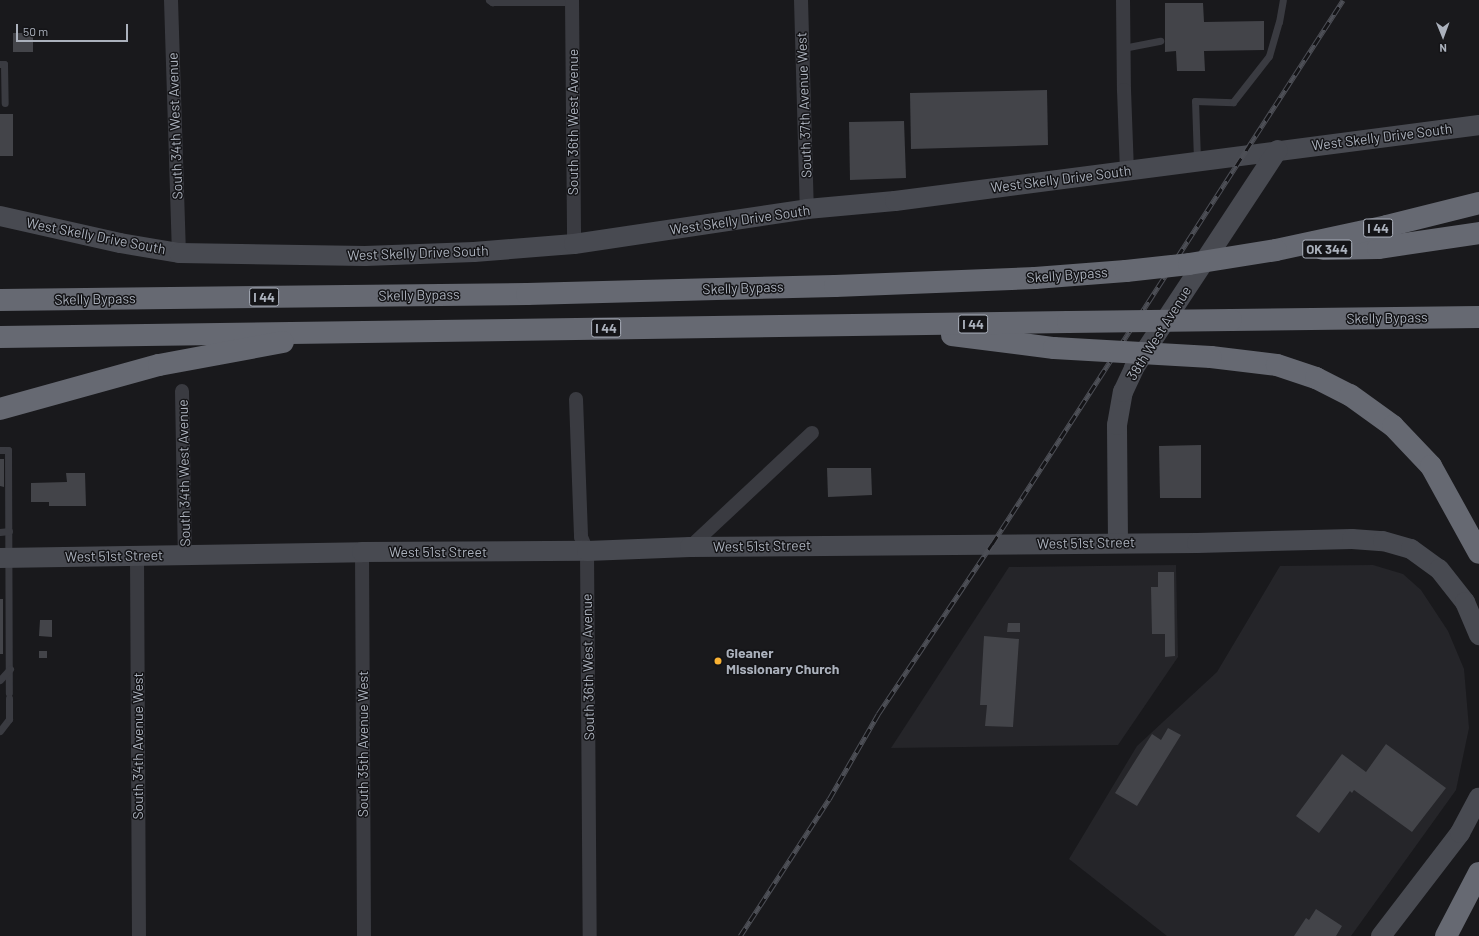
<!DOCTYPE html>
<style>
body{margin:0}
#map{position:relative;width:1479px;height:936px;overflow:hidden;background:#19191c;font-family:Barlow,sans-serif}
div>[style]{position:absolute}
.built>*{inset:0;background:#252529}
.building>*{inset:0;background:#434449}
.lane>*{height:7px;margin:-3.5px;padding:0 3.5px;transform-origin:3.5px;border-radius:3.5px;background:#3a3b41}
.street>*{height:14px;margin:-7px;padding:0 7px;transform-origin:7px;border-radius:7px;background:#3a3b41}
.secondary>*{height:20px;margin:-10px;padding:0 10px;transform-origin:10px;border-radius:10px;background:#484a51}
.highway>*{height:22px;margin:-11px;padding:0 11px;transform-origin:11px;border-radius:11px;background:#666972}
.rail>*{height:4.5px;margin-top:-2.25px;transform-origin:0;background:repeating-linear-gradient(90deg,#141417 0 9px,#4d4f56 0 18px);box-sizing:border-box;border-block:1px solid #4d4f56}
.highway-bridge>*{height:22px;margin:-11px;padding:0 11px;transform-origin:11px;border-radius:11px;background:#666972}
.dots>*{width:11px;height:11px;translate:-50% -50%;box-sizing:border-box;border:2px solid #141417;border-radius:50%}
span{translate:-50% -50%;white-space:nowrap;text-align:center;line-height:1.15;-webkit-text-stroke:3px #141417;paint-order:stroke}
.shield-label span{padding:1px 3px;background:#141417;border:1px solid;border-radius:3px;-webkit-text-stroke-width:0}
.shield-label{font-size:13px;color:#abb1bc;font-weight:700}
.street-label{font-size:14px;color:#abb1bc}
.poi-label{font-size:14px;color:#abb1bc;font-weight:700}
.left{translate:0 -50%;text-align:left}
.north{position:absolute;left:1423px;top:16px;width:40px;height:40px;-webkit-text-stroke:3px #141417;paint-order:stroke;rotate:179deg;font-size:11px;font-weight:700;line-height:16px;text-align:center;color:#abb1bc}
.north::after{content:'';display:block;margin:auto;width:14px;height:18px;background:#abb1bc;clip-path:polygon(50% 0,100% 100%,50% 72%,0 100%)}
.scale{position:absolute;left:16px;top:24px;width:112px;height:18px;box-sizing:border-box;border:2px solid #abb1bc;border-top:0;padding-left:5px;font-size:12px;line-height:14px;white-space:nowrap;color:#abb1bc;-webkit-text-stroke:3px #141417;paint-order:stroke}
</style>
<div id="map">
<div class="built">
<i style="clip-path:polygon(1176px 565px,1178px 657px,1118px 745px,891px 748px,1009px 567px)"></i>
<i style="clip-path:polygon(1373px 565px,1403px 574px,1421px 590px,1448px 631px,1464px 669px,1469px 728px,1456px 790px,1351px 936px,1167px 936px,1069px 859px,1137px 746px,1217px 672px,1280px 566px)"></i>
</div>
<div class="building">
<i style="clip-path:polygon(1165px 3px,1203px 3px,1204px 22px,1264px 21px,1264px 50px,1204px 51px,1205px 71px,1177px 71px,1176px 51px,1165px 52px)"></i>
<i style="clip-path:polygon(13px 33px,33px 33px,33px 52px,13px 52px)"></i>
<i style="clip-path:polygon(1047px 90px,1048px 145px,911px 149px,910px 93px)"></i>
<i style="clip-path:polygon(0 114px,13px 114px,13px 156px,0 156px)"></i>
<i style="clip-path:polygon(904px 121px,906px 178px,850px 180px,849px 122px)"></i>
<i style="clip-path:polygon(1201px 445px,1201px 498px,1160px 498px,1159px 446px)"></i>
<i style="clip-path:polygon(0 459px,4px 459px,4px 487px,0 486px)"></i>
<i style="clip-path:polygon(827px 468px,871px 468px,872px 495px,828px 497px)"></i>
<i style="clip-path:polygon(66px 473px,85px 473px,86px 506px,49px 506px,49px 502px,31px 502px,31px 483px,67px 482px)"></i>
<i style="clip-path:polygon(1158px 572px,1174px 572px,1175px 656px,1165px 657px,1165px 634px,1152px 634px,1151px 587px,1158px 587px)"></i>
<i style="clip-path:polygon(0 599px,3px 599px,3px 654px,0 654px)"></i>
<i style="clip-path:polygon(40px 620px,52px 620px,52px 637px,39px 636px)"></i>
<i style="clip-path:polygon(1008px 623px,1020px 623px,1020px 632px,1007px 632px)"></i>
<i style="clip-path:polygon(984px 636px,1019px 639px,1013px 727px,985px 726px,987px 705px,980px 705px)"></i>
<i style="clip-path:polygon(39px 651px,47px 651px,47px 658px,39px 658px)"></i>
<i style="clip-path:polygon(1168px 728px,1181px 735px,1137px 806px,1115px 793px,1152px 734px,1161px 740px)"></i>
<i style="clip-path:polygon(1386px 744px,1446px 788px,1412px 832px,1354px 790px,1352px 793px,1350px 791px,1319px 833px,1296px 816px,1342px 754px,1366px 772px)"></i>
<i style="clip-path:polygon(1316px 909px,1342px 926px,1336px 936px,1294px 936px,1306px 918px,1309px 920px)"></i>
</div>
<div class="lane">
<i style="left:489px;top:0;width:4px;rotate:34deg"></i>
<i style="left:492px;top:2px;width:80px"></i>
<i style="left:1123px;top:48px;width:38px;rotate:-11deg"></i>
<i style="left:0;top:64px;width:4px"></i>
<i style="left:4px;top:64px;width:39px;rotate:89deg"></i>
<i style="left:1197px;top:160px;width:59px;rotate:-91.9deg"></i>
<i style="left:1195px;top:101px;width:38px;rotate:2deg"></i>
<i style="left:1233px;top:102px;width:58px;rotate:-52deg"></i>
<i style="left:1269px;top:56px;width:35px;rotate:-74deg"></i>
<i style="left:1279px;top:22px;width:22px;rotate:-80deg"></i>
<i style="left:0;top:450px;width:8px"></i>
<i style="left:8px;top:450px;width:243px;rotate:89.8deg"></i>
<i style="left:0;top:532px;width:9px;rotate:-6deg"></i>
<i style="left:0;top:680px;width:15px;rotate:-48deg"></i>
<i style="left:0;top:731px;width:15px;rotate:-53deg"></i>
<i style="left:9px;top:719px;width:21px;rotate:-90deg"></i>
</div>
<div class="street">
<i style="left:171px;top:0;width:253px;rotate:88.2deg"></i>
<i style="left:572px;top:0;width:244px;rotate:89.5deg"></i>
<i style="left:801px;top:0;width:209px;rotate:88.4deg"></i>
<i style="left:1123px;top:0;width:90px;rotate:89.4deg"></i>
<i style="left:1124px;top:90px;width:80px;rotate:87.9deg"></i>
<i style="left:182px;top:391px;width:164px;rotate:89deg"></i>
<i style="left:576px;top:399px;width:138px;rotate:87.9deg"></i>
<i style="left:581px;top:537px;width:15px;rotate:67deg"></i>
<i style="left:587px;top:551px;width:385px;rotate:89.6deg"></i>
<i style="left:690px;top:547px;width:167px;rotate:-43.1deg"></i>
<i style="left:362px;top:552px;width:384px;rotate:89.7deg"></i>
<i style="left:137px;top:557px;width:379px;rotate:89.7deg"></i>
</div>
<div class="secondary">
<i style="left:0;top:216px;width:123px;rotate:12.7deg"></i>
<i style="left:120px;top:243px;width:60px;rotate:9.6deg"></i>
<i style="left:179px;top:253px;width:186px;rotate:0.9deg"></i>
<i style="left:365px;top:256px;width:109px;rotate:-2.1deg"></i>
<i style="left:474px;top:252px;width:100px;rotate:-4.6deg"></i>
<i style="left:574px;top:244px;width:236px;rotate:-8.5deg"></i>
<i style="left:807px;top:209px;width:88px;rotate:-5.2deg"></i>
<i style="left:895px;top:201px;width:589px;rotate:-7.41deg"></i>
<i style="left:1118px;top:542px;width:117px;rotate:-90.5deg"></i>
<i style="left:1117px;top:425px;width:34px;rotate:-80deg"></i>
<i style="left:1123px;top:392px;width:26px;rotate:-65deg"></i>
<i style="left:1134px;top:368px;width:261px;rotate:-56.6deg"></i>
<i style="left:0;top:558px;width:362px;rotate:-0.9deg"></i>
<i style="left:362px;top:552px;width:225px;rotate:-0.3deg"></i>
<i style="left:587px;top:551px;width:103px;rotate:-2.2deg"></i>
<i style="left:690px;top:547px;width:507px;rotate:-0.45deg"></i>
<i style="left:1197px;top:543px;width:155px;rotate:-1.5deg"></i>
<i style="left:1352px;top:539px;width:31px;rotate:4deg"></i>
<i style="left:1383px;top:541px;width:29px;rotate:16deg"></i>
<i style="left:1411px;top:549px;width:34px;rotate:36deg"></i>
<i style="left:1439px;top:569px;width:42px;rotate:51.8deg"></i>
<i style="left:1465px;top:602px;width:36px;rotate:67deg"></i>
<i style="left:1381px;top:936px;width:130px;rotate:-52.5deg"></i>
<i style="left:1460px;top:833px;width:40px;rotate:-62deg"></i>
</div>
<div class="highway">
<i style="left:1323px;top:249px;width:55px;rotate:-1deg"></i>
<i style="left:1378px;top:248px;width:102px;rotate:-8.4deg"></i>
<i style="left:1276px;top:250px;width:114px;rotate:-12.2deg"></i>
<i style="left:1387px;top:226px;width:95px;rotate:-14deg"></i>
<i style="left:0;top:300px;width:527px;rotate:-0.65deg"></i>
<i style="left:527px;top:294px;width:308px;rotate:-1.5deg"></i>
<i style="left:835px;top:286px;width:200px;rotate:-2.3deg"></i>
<i style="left:1035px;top:278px;width:91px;rotate:-4.4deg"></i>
<i style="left:1231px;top:320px;width:248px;rotate:-0.7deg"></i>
<i style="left:952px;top:335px;width:103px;rotate:7.3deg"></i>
<i style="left:0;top:337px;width:1068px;rotate:-0.8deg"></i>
<i style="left:1211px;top:357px;width:66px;rotate:6.9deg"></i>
<i style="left:1277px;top:365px;width:41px;rotate:18.4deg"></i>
<i style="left:1316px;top:378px;width:38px;rotate:27deg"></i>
<i style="left:1350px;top:395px;width:53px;rotate:35.8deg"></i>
<i style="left:1393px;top:426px;width:55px;rotate:46.5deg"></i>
<i style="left:1431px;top:466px;width:99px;rotate:61.1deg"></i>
<i style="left:0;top:409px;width:165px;rotate:-15.5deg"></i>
<i style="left:159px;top:365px;width:126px;rotate:-10.5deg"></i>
<i style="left:1446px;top:936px;width:71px;rotate:-62.4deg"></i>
</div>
<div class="rail">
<i style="left:740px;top:936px;width:163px;rotate:-57deg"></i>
<i style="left:829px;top:799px;width:98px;rotate:-60deg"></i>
<i style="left:878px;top:714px;width:205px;rotate:-56.2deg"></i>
<i style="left:992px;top:544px;width:647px;rotate:-57.17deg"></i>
</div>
<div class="highway-bridge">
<i style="left:1126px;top:271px;width:63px;rotate:-6.3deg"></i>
<i style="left:1189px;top:264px;width:88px;rotate:-9.1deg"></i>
<i style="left:1068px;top:322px;width:163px;rotate:-0.7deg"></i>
<i style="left:1054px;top:348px;width:157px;rotate:3.3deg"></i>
</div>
<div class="dots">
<i style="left:718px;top:661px;background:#fab233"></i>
</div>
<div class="shield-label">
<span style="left:1378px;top:228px">I 44</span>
<span style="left:1327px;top:249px">OK 344</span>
<span style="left:264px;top:297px">I 44</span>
<span style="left:973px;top:324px">I 44</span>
<span style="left:606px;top:328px">I 44</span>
</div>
<div class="street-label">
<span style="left:804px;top:105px;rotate:-92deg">South 37th Avenue West</span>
<span style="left:573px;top:122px;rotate:-90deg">South 36th West Avenue</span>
<span style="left:175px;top:126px;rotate:-92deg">South 34th West Avenue</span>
<span style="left:1382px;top:137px;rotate:-7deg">West Skelly Drive South</span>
<span style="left:1061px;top:179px;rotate:-7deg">West Skelly Drive South</span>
<span style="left:740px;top:220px;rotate:-8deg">West Skelly Drive South</span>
<span style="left:96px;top:236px;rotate:11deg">West Skelly Drive South</span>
<span style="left:418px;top:253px;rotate:-2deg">West Skelly Drive South</span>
<span style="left:1067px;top:275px;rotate:-4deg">Skelly Bypass</span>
<span style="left:743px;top:288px;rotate:-2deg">Skelly Bypass</span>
<span style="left:419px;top:295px;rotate:-1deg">Skelly Bypass</span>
<span style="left:95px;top:299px;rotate:-1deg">Skelly Bypass</span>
<span style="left:1387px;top:318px;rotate:-1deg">Skelly Bypass</span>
<span style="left:1159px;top:333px;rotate:-58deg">38th West Avenue</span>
<span style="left:184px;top:473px;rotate:-91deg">South 34th West Avenue</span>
<span style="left:1086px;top:543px;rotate:-1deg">West 51st Street</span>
<span style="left:762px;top:546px;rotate:-1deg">West 51st Street</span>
<span style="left:438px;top:552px">West 51st Street</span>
<span style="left:114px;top:556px;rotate:-1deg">West 51st Street</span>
<span style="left:588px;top:667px;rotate:-91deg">South 36th West Avenue</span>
<span style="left:363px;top:744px;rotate:-90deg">South 35th Avenue West</span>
<span style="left:138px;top:746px;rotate:-90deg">South 34th Avenue West</span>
</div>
<div class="poi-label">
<span class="left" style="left:726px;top:661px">Gleaner<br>Missionary Church</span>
</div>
<div class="north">N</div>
<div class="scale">50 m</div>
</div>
